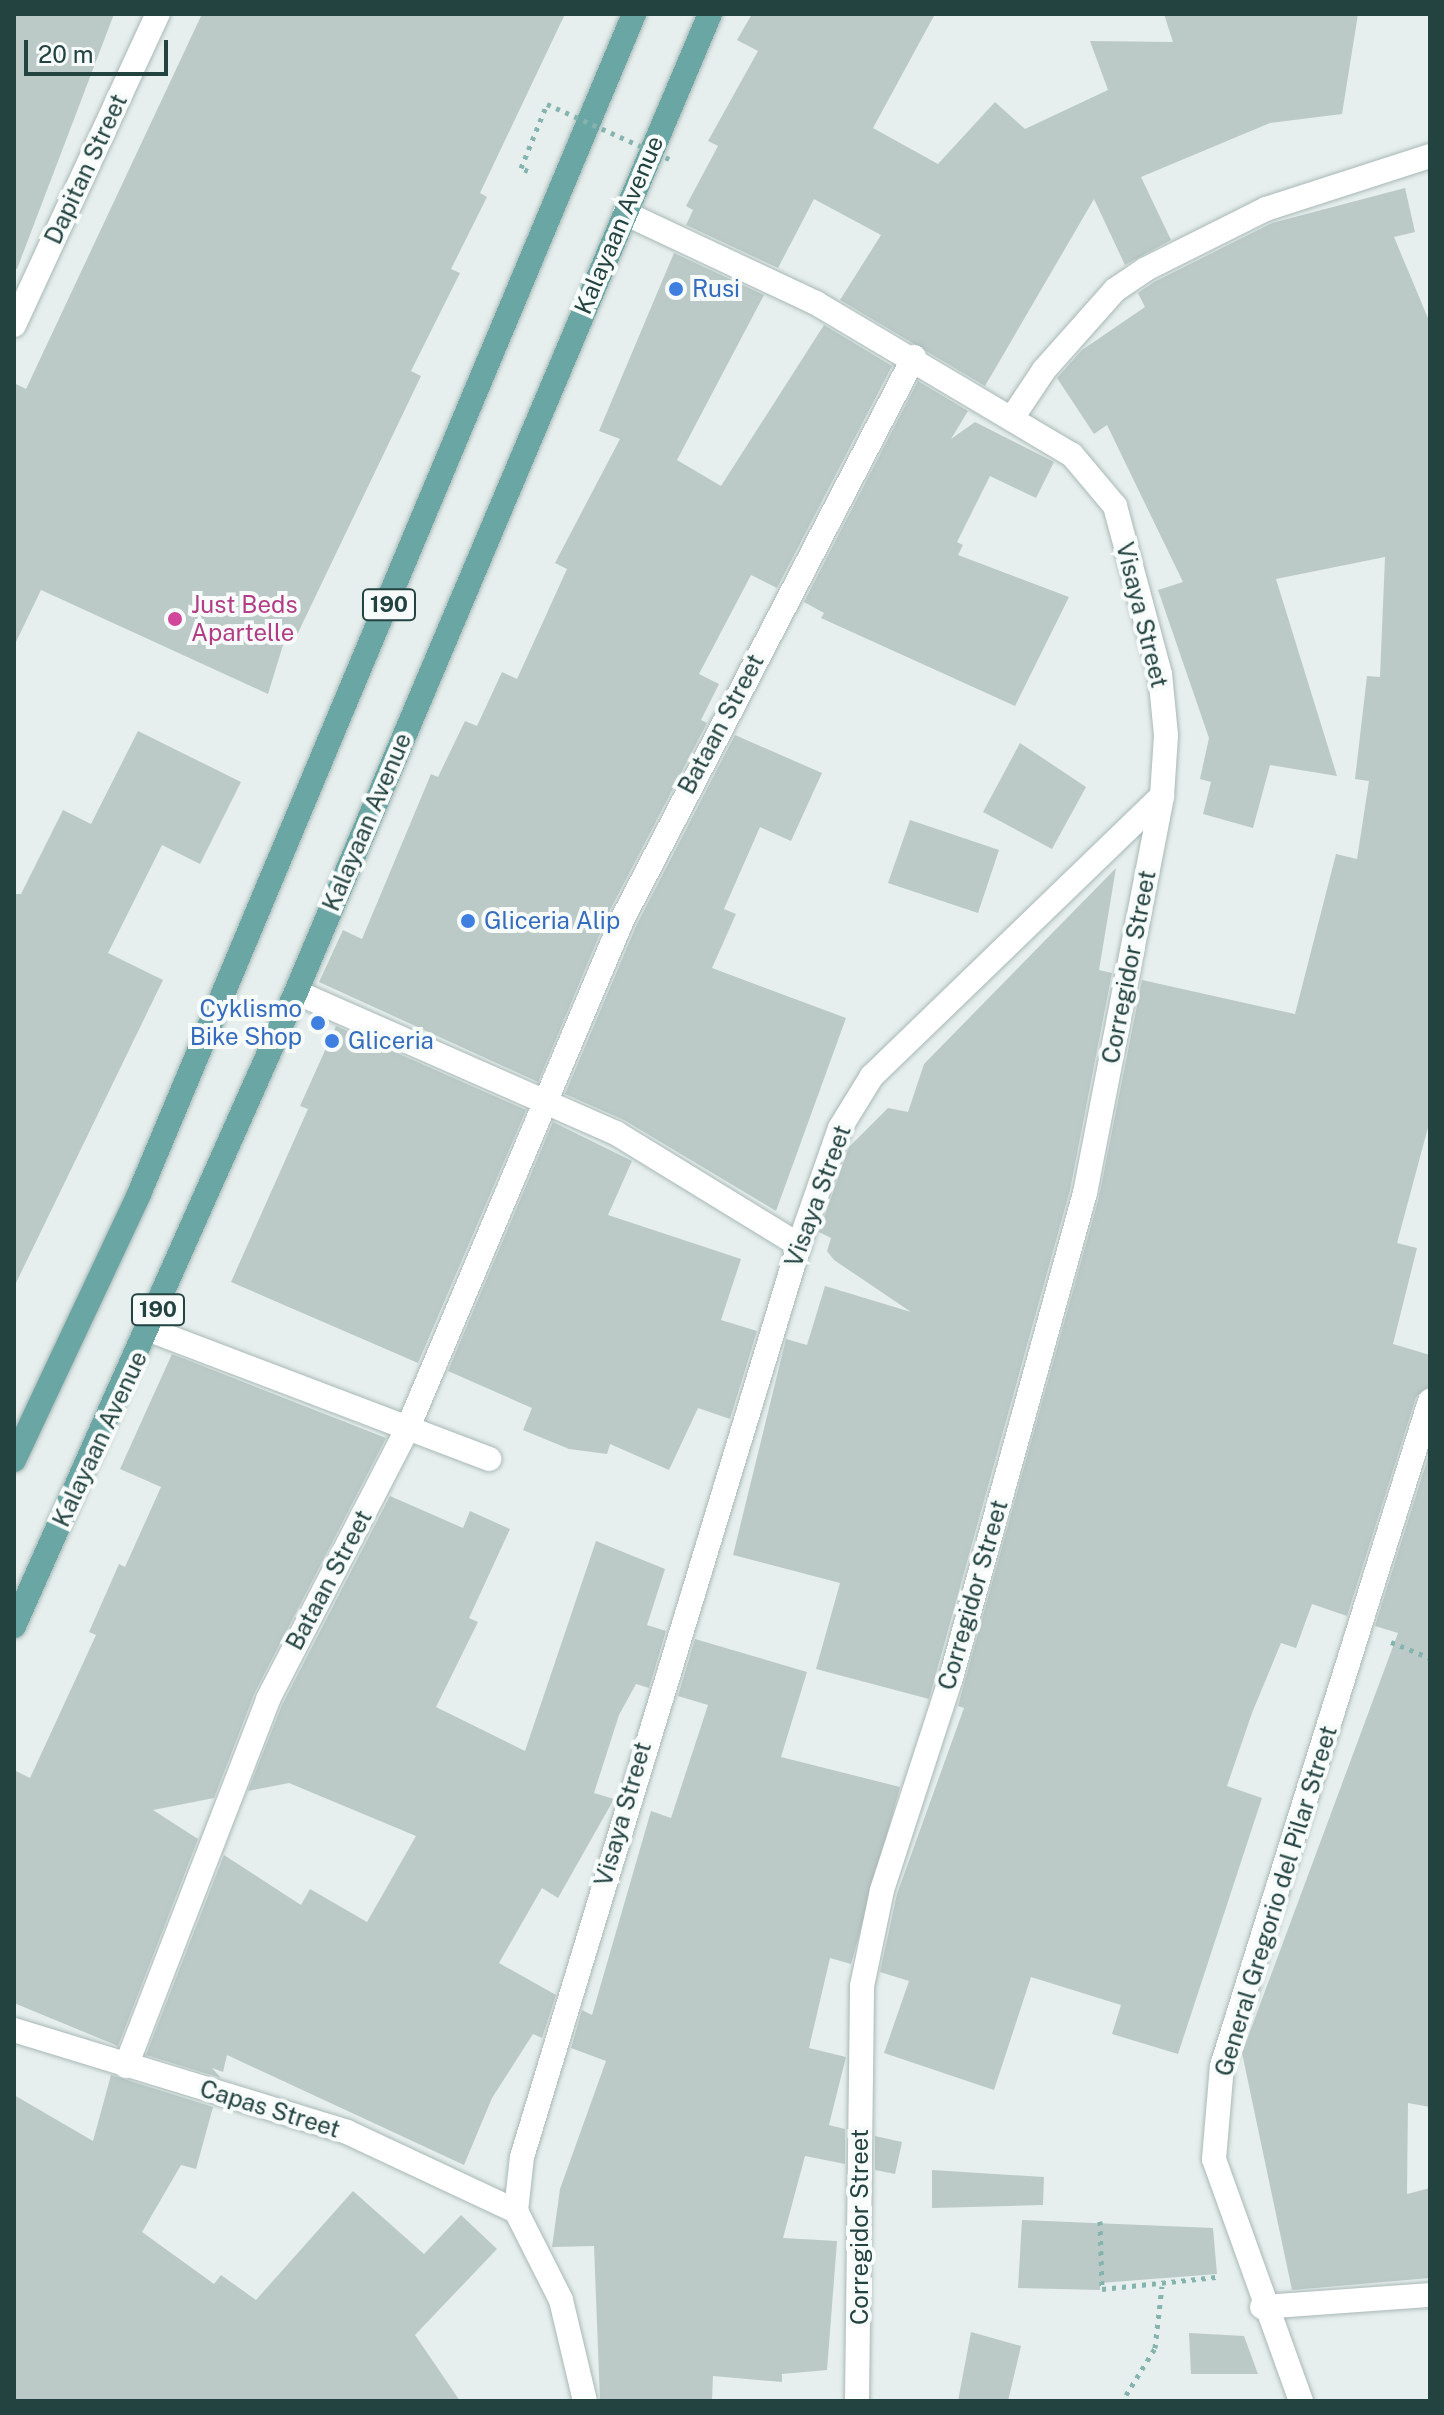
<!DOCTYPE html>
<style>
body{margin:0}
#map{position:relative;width:1444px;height:2415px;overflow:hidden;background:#e6efed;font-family:"Public Sans",sans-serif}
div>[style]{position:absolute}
.building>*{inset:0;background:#bbcac7}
.path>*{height:5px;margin-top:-2.5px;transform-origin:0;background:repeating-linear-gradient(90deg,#85b4af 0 4px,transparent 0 10px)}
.roads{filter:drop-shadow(0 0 2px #a8b8b6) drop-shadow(0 0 2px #a8b8b6)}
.lane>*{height:24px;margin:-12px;padding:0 12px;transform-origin:12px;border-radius:12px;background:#fff}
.street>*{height:24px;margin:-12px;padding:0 12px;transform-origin:12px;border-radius:12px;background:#fff}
.primary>*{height:24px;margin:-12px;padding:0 12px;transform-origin:12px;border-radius:12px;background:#69a6a4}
.path-bridge>*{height:5px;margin-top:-2.5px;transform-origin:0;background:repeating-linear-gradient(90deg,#85b4af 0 4px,transparent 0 10px)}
.dots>*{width:22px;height:22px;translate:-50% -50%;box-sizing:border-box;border:4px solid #f7fbfa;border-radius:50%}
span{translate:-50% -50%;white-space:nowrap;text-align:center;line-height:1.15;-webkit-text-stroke:8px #f7fbfa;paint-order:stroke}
.shield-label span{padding:2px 6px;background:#f7fbfa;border:2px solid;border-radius:6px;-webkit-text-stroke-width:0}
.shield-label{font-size:22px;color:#234341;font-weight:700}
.street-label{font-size:24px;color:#234341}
.shop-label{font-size:24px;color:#366cbe}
.left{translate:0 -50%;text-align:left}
.right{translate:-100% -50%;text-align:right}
.hotel-label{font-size:24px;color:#b23c85}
.frame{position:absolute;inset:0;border:16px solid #234341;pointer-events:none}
.scale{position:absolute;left:24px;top:40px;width:144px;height:36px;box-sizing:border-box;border:4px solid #234341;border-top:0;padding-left:10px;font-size:24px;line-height:28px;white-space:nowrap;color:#234341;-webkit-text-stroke:6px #f7fbfa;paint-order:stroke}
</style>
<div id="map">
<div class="building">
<i style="clip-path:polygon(14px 14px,114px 14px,17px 269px,14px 269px)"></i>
<i style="clip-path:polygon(202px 14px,565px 14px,480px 193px,487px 197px,451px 269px,460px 273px,411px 371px,421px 376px,296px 637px,287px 632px,268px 694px,41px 590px,14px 646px,14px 383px,26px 389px)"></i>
<i style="clip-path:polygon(752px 14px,935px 14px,873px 128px,938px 164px,995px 102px,1025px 129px,1108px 90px,1090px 41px,1173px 42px,1164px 14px,1358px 14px,1342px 114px,1270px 123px,1141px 177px,1171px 240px,1125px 265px,1094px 199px,985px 386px,840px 300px,881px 235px,814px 199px,778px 268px,686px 225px,693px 210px,686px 206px,718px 146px,708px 141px,758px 51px,737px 40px)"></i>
<i style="clip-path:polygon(1405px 188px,1415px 232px,1394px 237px,1430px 323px,1430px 1120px,1397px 1243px,1417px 1248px,1393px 1344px,1430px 1355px,1430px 1386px,1416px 1397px,1347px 1616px,1312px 1604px,1296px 1648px,1281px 1643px,1252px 1713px,1227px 1786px,1262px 1798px,1178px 2054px,1112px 2034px,1121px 2005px,1031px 1977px,994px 2090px,884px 2053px,909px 1981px,880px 1972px,897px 1894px,964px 1708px,958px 1706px,1099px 1197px,1142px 980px,1295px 1014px,1336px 854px,1357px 859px,1369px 781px,1355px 779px,1367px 676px,1380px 677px,1385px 557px,1276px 579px,1337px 776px,1270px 765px,1253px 828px,1203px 814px,1211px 782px,1200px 779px,1209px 738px,1158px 590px,1183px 582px,1107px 425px,1094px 434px,1057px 378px,1082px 350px,1145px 307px,1138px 293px,1154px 282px,1272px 223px)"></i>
<i style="clip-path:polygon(674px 253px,764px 295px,677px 460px,721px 486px,824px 325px,892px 366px,777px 588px,751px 575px,699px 674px,719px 684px,701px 720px,707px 723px,609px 912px,538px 1082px,319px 982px,343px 930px,362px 939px,431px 774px,438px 777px,465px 721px,477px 726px,502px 672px,517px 679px,567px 569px,555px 563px,620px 439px,599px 431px)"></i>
<i style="clip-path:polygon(918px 381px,968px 411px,951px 439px,975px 422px,1054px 462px,1036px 498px,990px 476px,957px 542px,963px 545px,958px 555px,1069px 597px,1015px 706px,821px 618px,824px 613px,804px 602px)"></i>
<i style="clip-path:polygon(138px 731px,241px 782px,200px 864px,162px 845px,108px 953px,163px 980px,14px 1287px,14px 894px,21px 894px,63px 810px,91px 824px)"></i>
<i style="clip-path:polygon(735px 735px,822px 773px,791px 841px,760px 827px,724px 909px,736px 914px,712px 968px,846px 1018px,776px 1211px,624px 1120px,565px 1094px,637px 924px)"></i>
<i style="clip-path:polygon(1020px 743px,1086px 787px,1052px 849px,983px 812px)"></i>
<i style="clip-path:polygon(910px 820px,999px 850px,978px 913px,888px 883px)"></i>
<i style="clip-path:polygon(1116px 868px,1099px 970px,1112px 973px,1070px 1190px,929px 1699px,816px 1669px,840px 1583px,733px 1555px,786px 1339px,807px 1345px,825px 1286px,911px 1312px,834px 1260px,827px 1251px,831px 1238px,819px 1232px,849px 1147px,888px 1108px,908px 1112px,924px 1064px)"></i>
<i style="clip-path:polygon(336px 1026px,526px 1110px,418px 1363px,231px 1282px,308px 1109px,300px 1106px)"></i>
<i style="clip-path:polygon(553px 1122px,632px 1161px,608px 1215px,741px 1259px,721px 1320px,757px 1331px,730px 1419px,698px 1408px,669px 1470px,610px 1444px,607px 1454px,569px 1449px,523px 1430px,532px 1408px,448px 1371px)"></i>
<i style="clip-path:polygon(172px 1354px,386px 1438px,255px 1692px,214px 1798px,153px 1810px,198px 1839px,118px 2046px,14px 2003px,14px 1770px,30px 1778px,96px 1635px,89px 1632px,119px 1564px,125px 1567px,161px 1487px,120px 1469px)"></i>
<i style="clip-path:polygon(1430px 1451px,1430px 2107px,1408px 2103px,1407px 2194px,1430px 2188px,1430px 2278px,1292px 2290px,1242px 2053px,1398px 1633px,1375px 1626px)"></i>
<i style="clip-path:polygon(390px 1496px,463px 1528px,470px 1511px,510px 1529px,469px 1618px,478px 1622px,436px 1707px,525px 1751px,596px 1541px,665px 1569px,647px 1625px,666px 1631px,649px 1688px,636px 1684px,619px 1715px,594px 1793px,614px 1799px,558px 1898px,542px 1888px,499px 1963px,556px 1995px,542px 2038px,533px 2034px,492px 2098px,464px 2165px,227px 2055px,223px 2072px,212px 2068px,221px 2078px,146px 2055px,224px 1855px,301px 1905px,310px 1889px,367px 1922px,416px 1836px,289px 1783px,248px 1791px,282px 1705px)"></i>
<i style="clip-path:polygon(695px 1639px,807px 1672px,781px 1757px,900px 1787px,851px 1964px,830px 1958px,809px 2048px,846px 2057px,829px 2125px,845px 2129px,845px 2164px,805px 2156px,783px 2238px,837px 2241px,827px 2370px,782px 2374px,782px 2382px,713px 2376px,712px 2401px,600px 2401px,594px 2246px,552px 2247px,560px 2189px,606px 2061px,571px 2048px,582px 2010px,592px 2015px,651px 1811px,671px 1818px,708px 1705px,678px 1696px)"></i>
<i style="clip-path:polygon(111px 2075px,213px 2107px,196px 2169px,181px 2165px,142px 2232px,214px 2284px,221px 2275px,256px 2300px,353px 2191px,424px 2254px,461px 2215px,497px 2249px,415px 2335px,460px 2401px,14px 2401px,14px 2095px,93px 2141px)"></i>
<i style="clip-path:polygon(875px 2136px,902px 2142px,895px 2174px,875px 2170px)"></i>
<i style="clip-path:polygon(932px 2170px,1044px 2177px,1043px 2205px,932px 2208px)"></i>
<i style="clip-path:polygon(1022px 2220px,1213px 2228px,1217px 2274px,1100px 2283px,1100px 2290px,1018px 2288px)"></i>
<i style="clip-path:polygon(971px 2332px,1021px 2346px,1008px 2401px,958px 2401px)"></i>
<i style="clip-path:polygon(1189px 2333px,1244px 2336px,1258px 2374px,1191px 2374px)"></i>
</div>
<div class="path">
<i style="left:528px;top:171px;width:8px;rotate:-157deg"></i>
<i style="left:521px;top:168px;width:69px;rotate:-67.9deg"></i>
<i style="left:1391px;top:1642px;width:42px;rotate:22.3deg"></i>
<i style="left:1100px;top:2221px;width:68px;rotate:88.3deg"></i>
<i style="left:1102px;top:2289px;width:115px;rotate:-6deg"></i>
<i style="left:1126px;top:2395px;width:55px;rotate:-58.3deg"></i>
<i style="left:1155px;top:2348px;width:62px;rotate:-83.6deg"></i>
</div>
<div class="roads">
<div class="lane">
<i style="left:1012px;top:418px;width:58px;rotate:-56.3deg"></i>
<i style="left:1044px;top:370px;width:107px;rotate:-48.4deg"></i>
<i style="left:1115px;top:290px;width:37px;rotate:-34deg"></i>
<i style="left:1146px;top:269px;width:134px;rotate:-26.6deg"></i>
<i style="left:1266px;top:209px;width:172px;rotate:-17.9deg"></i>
<i style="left:150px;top:1330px;width:363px;rotate:20.8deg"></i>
<i style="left:1262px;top:2307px;width:168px;rotate:-4.1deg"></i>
</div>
<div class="street">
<i style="left:14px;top:325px;width:343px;rotate:-65.2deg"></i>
<i style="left:296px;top:992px;width:350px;rotate:23.8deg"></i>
<i style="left:616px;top:1133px;width:215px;rotate:31.5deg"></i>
<i style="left:14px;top:2030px;width:348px;rotate:17deg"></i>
<i style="left:347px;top:2132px;width:187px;rotate:25.1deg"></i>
<i style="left:126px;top:2066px;width:394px;rotate:-68.8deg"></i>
<i style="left:268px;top:1699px;width:303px;rotate:-62.7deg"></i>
<i style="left:407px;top:1430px;width:556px;rotate:-67.13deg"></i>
<i style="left:623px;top:918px;width:632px;rotate:-62.58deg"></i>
<i style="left:585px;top:2401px;width:104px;rotate:-103.4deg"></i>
<i style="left:561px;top:2300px;width:100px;rotate:-116.8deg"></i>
<i style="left:516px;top:2211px;width:54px;rotate:-83.7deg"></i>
<i style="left:522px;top:2157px;width:953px;rotate:-73.1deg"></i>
<i style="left:799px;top:1245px;width:124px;rotate:-70.7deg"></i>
<i style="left:840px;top:1128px;width:61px;rotate:-58.4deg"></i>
<i style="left:872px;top:1076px;width:403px;rotate:-44deg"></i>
<i style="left:1162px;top:796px;width:61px;rotate:-86.2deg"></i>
<i style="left:1166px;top:735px;width:61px;rotate:-95.6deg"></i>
<i style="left:1160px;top:674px;width:174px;rotate:-105deg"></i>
<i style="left:1115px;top:506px;width:67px;rotate:-130.1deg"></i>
<i style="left:1072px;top:455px;width:298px;rotate:-149.3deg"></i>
<i style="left:816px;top:303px;width:211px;rotate:-154.8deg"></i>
<i style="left:857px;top:2401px;width:415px;rotate:-89.3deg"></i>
<i style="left:862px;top:1986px;width:98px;rotate:-78.2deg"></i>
<i style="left:882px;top:1890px;width:223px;rotate:-72deg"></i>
<i style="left:951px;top:1678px;width:503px;rotate:-74.56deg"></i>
<i style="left:1085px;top:1193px;width:404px;rotate:-79deg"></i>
<i style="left:1301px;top:2401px;width:257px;rotate:-109.8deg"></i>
<i style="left:1214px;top:2159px;width:93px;rotate:-85.1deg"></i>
<i style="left:1222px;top:2066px;width:697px;rotate:-72.63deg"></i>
</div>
<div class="primary">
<i style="left:14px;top:1460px;width:294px;rotate:-64.8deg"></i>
<i style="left:139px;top:1194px;width:1280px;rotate:-67.24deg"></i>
<i style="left:14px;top:1626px;width:694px;rotate:-66.02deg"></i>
<i style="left:296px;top:992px;width:1062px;rotate:-67.06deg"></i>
</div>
</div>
<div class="path-bridge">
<i style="left:547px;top:104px;width:139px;rotate:24.2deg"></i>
</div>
<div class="dots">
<i style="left:676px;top:289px;background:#3f7fe0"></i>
<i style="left:175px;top:619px;background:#d1479c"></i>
<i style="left:468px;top:921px;background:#3f7fe0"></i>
<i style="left:318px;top:1023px;background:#3f7fe0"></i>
<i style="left:332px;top:1041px;background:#3f7fe0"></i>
</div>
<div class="shield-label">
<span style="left:389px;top:605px">190</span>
<span style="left:158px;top:1310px">190</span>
</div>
<div class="street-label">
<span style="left:86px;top:169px;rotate:-65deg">Dapitan Street</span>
<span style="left:619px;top:225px;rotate:-67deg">Kalayaan Avenue</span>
<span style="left:1142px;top:615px;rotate:76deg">Visaya Street</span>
<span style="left:721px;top:724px;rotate:-62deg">Bataan Street</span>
<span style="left:367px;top:822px;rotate:-67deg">Kalayaan Avenue</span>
<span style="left:1129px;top:967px;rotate:-79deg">Corregidor Street</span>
<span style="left:818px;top:1196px;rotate:-70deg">Visaya Street</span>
<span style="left:100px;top:1439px;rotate:-65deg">Kalayaan Avenue</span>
<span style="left:329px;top:1580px;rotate:-62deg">Bataan Street</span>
<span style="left:973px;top:1595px;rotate:-74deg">Corregidor Street</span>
<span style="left:623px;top:1814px;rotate:-74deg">Visaya Street</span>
<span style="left:1276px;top:1901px;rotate:-73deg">General Gregorio del Pilar Street</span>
<span style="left:270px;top:2109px;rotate:17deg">Capas Street</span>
<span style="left:860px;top:2227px;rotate:-90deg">Corregidor Street</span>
</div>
<div class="shop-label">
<span class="left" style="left:692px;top:289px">Rusi</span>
<span class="left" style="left:484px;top:921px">Gliceria Alip</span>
<span class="right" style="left:302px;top:1023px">Cyklismo<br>Bike Shop</span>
<span class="left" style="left:348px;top:1041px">Gliceria</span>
</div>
<div class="hotel-label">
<span class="left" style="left:191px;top:619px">Just Beds<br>Apartelle</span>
</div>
<div class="frame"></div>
<div class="scale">20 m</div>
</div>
